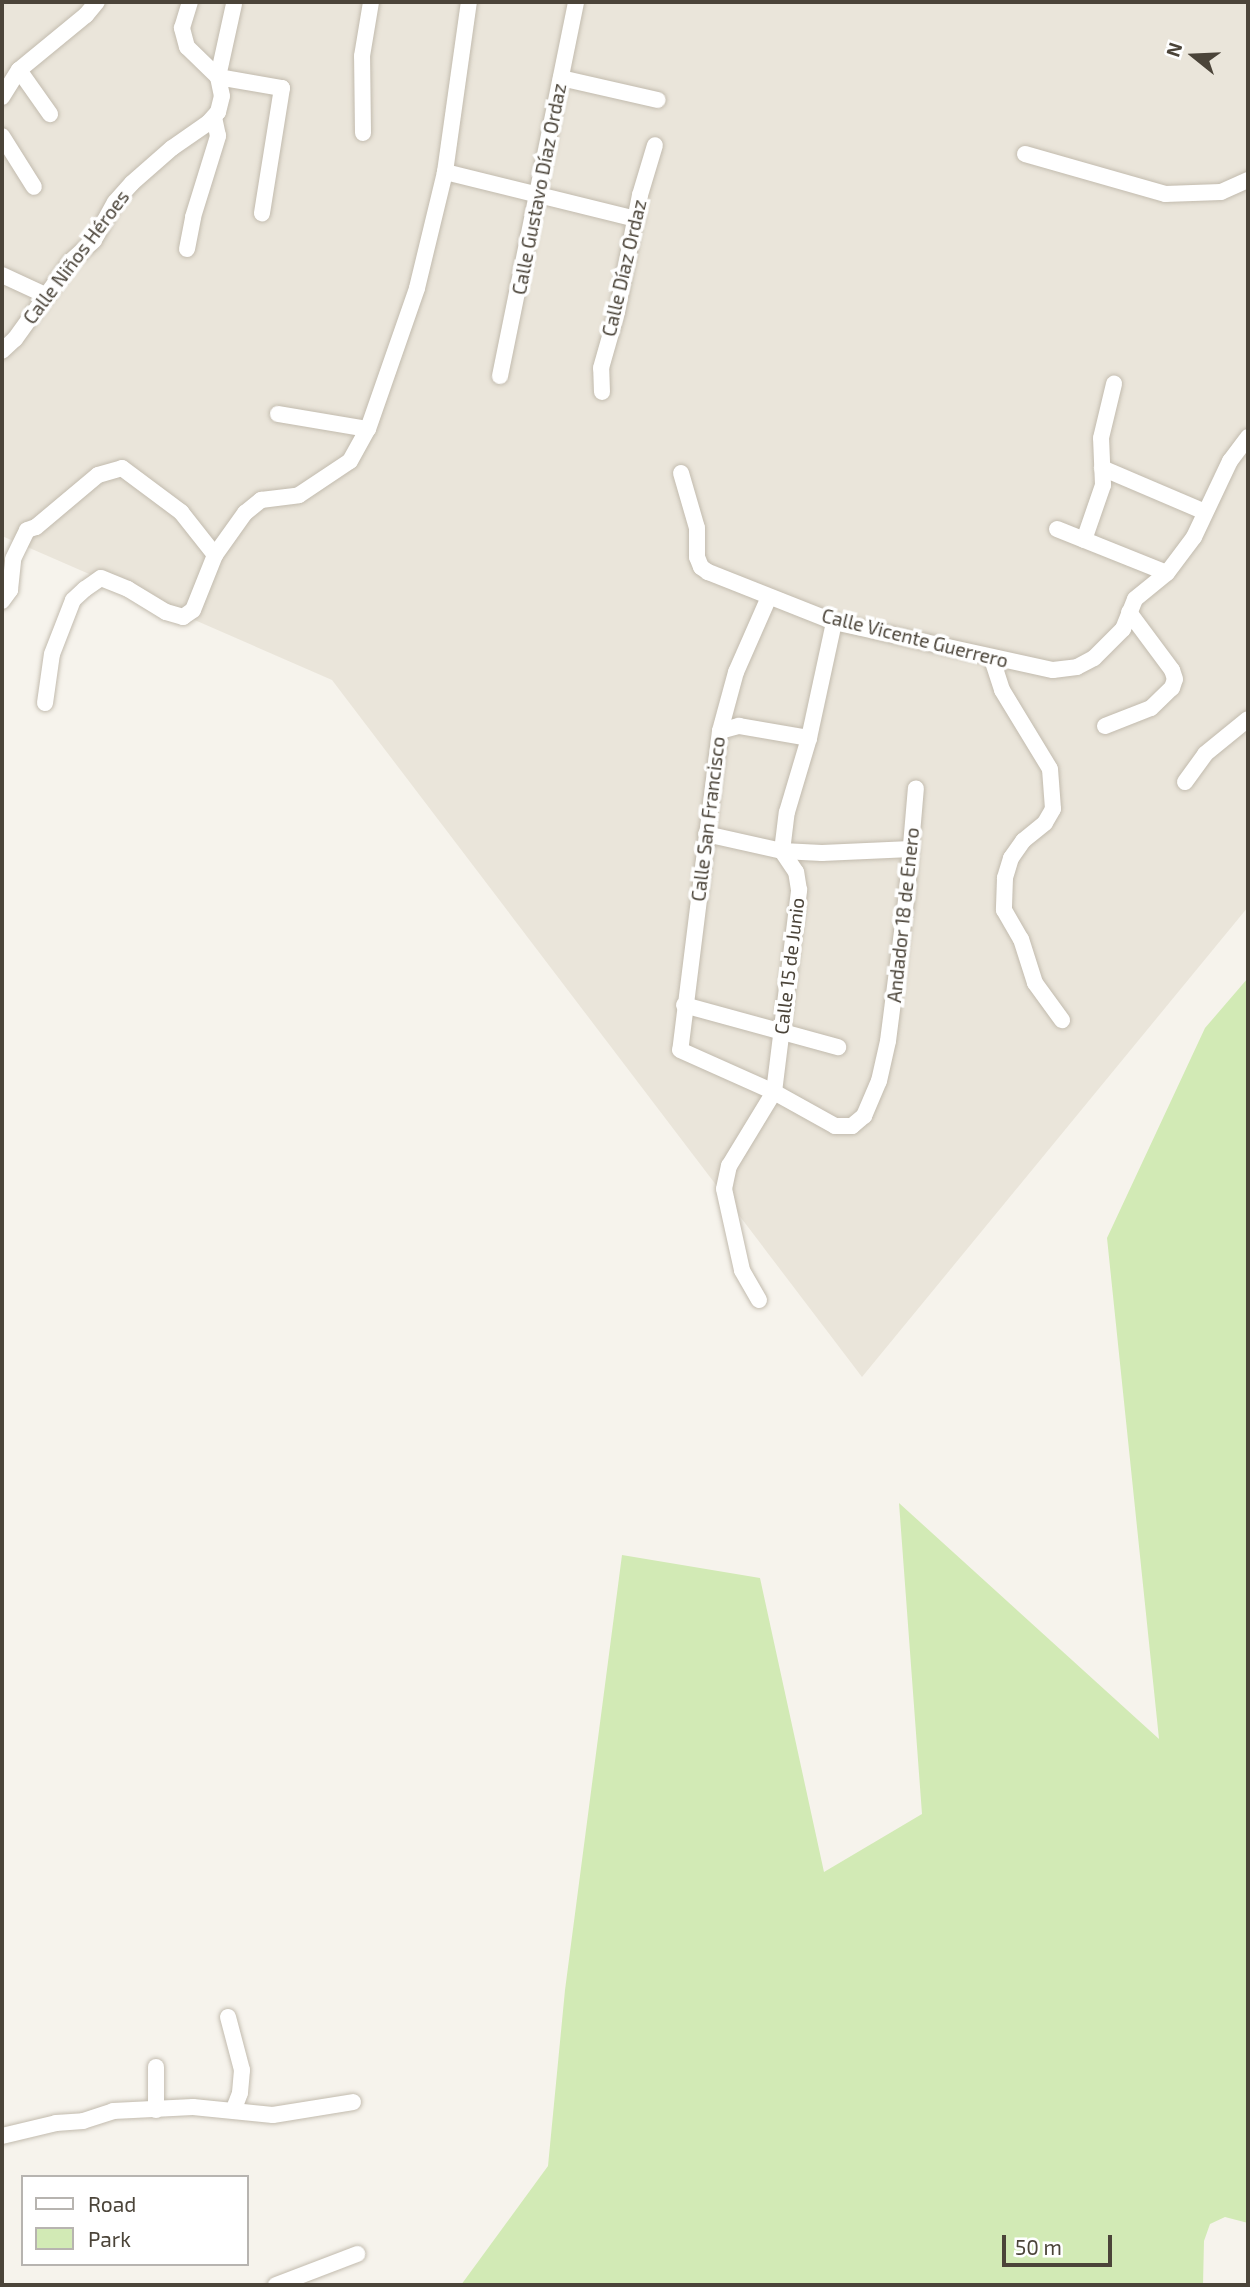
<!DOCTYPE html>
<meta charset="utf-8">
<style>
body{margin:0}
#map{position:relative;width:1250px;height:2287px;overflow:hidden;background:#f6f3ec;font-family:"Exo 2",sans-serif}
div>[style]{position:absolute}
.residential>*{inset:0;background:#eae5da}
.green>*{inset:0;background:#d2eab5}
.roads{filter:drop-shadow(0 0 2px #c2bbae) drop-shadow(0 0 2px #c2bbae)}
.minor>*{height:16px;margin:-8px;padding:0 8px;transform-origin:8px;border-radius:8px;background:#fff}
span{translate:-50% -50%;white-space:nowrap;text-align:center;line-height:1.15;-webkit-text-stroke:7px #fff;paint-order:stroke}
.street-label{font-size:19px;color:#4b4439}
.frame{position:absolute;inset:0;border:4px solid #4b4439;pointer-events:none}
.legend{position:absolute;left:21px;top:2175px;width:228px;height:91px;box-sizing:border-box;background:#fff;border:2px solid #b7b4b0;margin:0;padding:9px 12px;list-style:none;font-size:21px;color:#4b4439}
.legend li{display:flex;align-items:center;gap:14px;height:35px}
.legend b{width:35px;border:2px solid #b7b4b0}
.north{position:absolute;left:1159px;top:21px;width:70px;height:70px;-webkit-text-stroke:5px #fff;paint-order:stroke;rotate:288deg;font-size:19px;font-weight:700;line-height:28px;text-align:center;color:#4b4439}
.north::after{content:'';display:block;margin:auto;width:24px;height:32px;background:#4b4439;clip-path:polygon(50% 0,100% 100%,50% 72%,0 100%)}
.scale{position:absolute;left:1002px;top:2235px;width:110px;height:32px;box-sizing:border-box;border:4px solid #4b4439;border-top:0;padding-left:9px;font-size:21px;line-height:24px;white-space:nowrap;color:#4b4439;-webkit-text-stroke:5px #fff;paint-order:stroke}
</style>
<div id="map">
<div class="residential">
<i style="clip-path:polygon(2px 2px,1248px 2px,1248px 907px,862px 1377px,332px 680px,2px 536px)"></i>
</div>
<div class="green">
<i style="clip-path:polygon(1248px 978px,1248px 2223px,1225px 2217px,1210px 2224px,1204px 2241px,1203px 2285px,461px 2285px,548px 2166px,565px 1990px,622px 1555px,760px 1578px,824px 1872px,922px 1814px,899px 1503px,1159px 1739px,1107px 1238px,1205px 1028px)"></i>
</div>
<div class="roads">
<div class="minor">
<i style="left:234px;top:4px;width:75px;rotate:102.4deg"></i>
<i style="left:218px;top:77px;width:65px;rotate:9.8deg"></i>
<i style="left:282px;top:88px;width:127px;rotate:99.1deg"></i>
<i style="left:19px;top:70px;width:54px;rotate:54.8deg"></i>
<i style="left:561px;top:78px;width:99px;rotate:12.8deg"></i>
<i style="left:2px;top:97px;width:32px;rotate:-58deg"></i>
<i style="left:19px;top:70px;width:87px;rotate:-39.4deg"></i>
<i style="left:86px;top:15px;width:17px;rotate:-50deg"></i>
<i style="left:363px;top:133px;width:77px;rotate:-90.7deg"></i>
<i style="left:362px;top:56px;width:55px;rotate:-80.5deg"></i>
<i style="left:2px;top:136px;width:60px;rotate:57.9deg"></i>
<i style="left:1025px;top:154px;width:146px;rotate:15.9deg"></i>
<i style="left:1165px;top:194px;width:56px;rotate:-2deg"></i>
<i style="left:1221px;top:192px;width:30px;rotate:-24deg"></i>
<i style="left:445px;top:172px;width:197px;rotate:13.8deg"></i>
<i style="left:187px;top:249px;width:33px;rotate:-79deg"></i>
<i style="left:193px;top:217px;width:85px;rotate:-72.8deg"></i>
<i style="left:218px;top:136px;width:19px;rotate:-102deg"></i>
<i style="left:2px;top:275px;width:47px;rotate:24.9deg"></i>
<i style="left:2px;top:351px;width:18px;rotate:-43deg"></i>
<i style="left:15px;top:339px;width:96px;rotate:-54.3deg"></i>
<i style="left:71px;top:261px;width:31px;rotate:-42deg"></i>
<i style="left:94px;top:240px;width:43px;rotate:-61.1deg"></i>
<i style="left:115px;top:202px;width:25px;rotate:-48deg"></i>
<i style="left:132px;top:183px;width:53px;rotate:-41.2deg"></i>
<i style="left:172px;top:148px;width:44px;rotate:-34.8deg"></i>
<i style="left:208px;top:123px;width:15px;rotate:-48deg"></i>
<i style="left:218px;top:112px;width:16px;rotate:-76deg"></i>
<i style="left:222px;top:96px;width:19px;rotate:-102deg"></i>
<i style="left:218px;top:77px;width:43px;rotate:-135.9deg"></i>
<i style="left:187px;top:47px;width:20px;rotate:-105deg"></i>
<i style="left:182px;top:28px;width:27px;rotate:-73deg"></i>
<i style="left:500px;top:376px;width:382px;rotate:-78.5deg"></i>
<i style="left:602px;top:392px;width:24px;rotate:-92deg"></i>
<i style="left:601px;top:368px;width:58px;rotate:-74.1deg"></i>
<i style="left:617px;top:312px;width:119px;rotate:-78.9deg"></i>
<i style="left:640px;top:195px;width:52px;rotate:-73.3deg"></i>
<i style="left:278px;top:414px;width:91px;rotate:9.5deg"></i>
<i style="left:1102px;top:468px;width:112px;rotate:23.1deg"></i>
<i style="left:681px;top:473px;width:57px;rotate:73.8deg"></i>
<i style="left:697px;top:528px;width:29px;rotate:90deg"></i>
<i style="left:697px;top:557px;width:11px;rotate:68deg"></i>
<i style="left:701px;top:567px;width:9px;rotate:36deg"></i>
<i style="left:708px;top:572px;width:136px;rotate:21.6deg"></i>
<i style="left:834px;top:622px;width:224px;rotate:12.4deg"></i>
<i style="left:1053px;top:670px;width:24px;rotate:-7deg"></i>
<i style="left:1077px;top:667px;width:19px;rotate:-28deg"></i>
<i style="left:1094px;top:658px;width:41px;rotate:-45deg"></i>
<i style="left:1123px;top:629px;width:32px;rotate:-68deg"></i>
<i style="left:1135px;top:599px;width:41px;rotate:-39.1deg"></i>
<i style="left:1167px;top:573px;width:45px;rotate:-53.1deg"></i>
<i style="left:1194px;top:537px;width:84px;rotate:-64.7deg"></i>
<i style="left:1230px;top:461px;width:30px;rotate:-53deg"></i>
<i style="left:1057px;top:529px;width:118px;rotate:21.8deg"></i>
<i style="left:1084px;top:540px;width:58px;rotate:-70.9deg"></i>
<i style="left:1103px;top:485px;width:47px;rotate:-92.4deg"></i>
<i style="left:1101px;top:438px;width:56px;rotate:-76.5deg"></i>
<i style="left:769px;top:597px;width:82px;rotate:113.7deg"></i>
<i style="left:736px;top:672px;width:61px;rotate:105.2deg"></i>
<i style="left:720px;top:731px;width:321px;rotate:97.1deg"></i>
<i style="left:680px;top:1050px;width:103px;rotate:24.1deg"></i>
<i style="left:774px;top:1092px;width:70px;rotate:29.1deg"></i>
<i style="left:835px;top:1126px;width:17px"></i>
<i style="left:852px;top:1126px;width:16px;rotate:-40deg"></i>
<i style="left:864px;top:1116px;width:38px;rotate:-67deg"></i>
<i style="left:879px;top:1081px;width:41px;rotate:-77.3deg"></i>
<i style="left:888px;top:1041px;width:150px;rotate:-82.7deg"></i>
<i style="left:907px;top:892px;width:104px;rotate:-85.1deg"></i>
<i style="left:2px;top:601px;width:14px;rotate:-54deg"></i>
<i style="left:10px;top:590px;width:31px;rotate:-84deg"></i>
<i style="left:13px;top:559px;width:32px;rotate:-64deg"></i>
<i style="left:27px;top:530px;width:9px;rotate:-18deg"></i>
<i style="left:36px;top:527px;width:81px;rotate:-40deg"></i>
<i style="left:98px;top:475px;width:25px;rotate:-16deg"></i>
<i style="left:122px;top:468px;width:74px;rotate:36.7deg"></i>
<i style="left:181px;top:512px;width:55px;rotate:51.7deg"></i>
<i style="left:992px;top:659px;width:33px;rotate:72deg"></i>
<i style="left:1002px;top:690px;width:92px;rotate:58.7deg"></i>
<i style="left:1050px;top:769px;width:40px;rotate:85.7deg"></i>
<i style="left:1053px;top:809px;width:16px;rotate:120deg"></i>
<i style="left:1045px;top:823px;width:28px;rotate:141deg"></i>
<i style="left:1023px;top:841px;width:21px;rotate:125deg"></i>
<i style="left:1011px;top:858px;width:21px;rotate:107deg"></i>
<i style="left:1005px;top:878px;width:32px;rotate:92deg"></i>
<i style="left:1004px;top:910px;width:34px;rotate:60deg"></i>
<i style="left:1021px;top:939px;width:46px;rotate:72.3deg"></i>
<i style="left:1035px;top:983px;width:46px;rotate:53.9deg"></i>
<i style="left:45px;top:703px;width:49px;rotate:-81.9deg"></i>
<i style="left:52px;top:654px;width:58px;rotate:-68.7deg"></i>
<i style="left:73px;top:600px;width:16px;rotate:-43deg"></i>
<i style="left:85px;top:589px;width:19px;rotate:-35deg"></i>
<i style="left:101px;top:578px;width:29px;rotate:22deg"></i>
<i style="left:128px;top:589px;width:44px;rotate:31.2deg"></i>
<i style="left:166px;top:612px;width:18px;rotate:16deg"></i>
<i style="left:183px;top:617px;width:12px;rotate:-35deg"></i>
<i style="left:193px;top:610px;width:59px;rotate:-68.2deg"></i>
<i style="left:215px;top:555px;width:52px;rotate:-54.5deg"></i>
<i style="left:245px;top:513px;width:21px;rotate:-39deg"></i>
<i style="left:261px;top:500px;width:38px;rotate:-7deg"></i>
<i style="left:299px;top:495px;width:61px;rotate:-33.7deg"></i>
<i style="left:350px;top:461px;width:37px;rotate:-61deg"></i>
<i style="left:368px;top:429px;width:149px;rotate:-70.8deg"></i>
<i style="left:417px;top:288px;width:119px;rotate:-76.4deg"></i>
<i style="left:445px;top:172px;width:172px;rotate:-82deg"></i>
<i style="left:1105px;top:726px;width:49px;rotate:-21.4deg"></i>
<i style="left:1151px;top:708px;width:29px;rotate:-44deg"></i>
<i style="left:1172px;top:688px;width:9px;rotate:-72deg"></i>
<i style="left:1175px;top:679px;width:9px;rotate:-108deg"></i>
<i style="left:1172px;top:670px;width:72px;rotate:-126.6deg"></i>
<i style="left:720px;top:731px;width:20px;rotate:-15deg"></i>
<i style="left:739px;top:726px;width:71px;rotate:9.7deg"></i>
<i style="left:1185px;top:782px;width:34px;rotate:-54deg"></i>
<i style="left:1205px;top:754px;width:55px;rotate:-39.1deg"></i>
<i style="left:706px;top:834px;width:78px;rotate:12.6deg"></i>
<i style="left:782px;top:851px;width:40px;rotate:2.9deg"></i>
<i style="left:822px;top:853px;width:89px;rotate:-2.6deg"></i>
<i style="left:684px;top:1005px;width:160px;rotate:15.3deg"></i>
<i style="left:759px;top:1300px;width:34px;rotate:-120deg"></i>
<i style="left:742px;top:1270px;width:83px;rotate:-102.5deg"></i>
<i style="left:724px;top:1189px;width:24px;rotate:-78deg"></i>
<i style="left:729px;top:1166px;width:87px;rotate:-58.7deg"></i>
<i style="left:774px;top:1092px;width:204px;rotate:-82.9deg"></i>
<i style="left:799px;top:890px;width:18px;rotate:-99deg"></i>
<i style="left:796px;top:872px;width:25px;rotate:-124deg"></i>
<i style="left:782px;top:851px;width:39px;rotate:-83deg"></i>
<i style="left:787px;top:812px;width:77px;rotate:-73.4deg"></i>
<i style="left:809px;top:738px;width:119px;rotate:-77.8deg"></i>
<i style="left:228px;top:2017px;width:55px;rotate:75.2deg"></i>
<i style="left:242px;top:2070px;width:23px;rotate:95deg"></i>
<i style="left:240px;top:2093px;width:17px;rotate:111deg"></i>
<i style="left:156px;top:2067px;width:43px;rotate:90deg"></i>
<i style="left:2px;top:2136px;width:56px;rotate:-13.5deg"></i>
<i style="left:56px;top:2123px;width:27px;rotate:-4deg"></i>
<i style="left:83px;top:2121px;width:32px;rotate:-18deg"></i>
<i style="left:113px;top:2111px;width:80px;rotate:-2.9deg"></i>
<i style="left:193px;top:2107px;width:80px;rotate:5.7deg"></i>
<i style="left:273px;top:2115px;width:81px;rotate:-9.2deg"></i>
<i style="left:276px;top:2285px;width:87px;rotate:-20.9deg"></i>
</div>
</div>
<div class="street-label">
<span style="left:539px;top:189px;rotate:-79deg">Calle Gustavo Díaz Ordaz</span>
<span style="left:76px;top:257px;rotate:-53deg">Calle Niños Héroes</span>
<span style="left:624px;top:268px;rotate:-77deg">Calle Díaz Ordaz</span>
<span style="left:915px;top:638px;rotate:14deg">Calle Vicente Guerrero</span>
<span style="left:708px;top:819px;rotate:-83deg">Calle San Francisco</span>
<span style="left:903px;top:915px;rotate:-84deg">Andador 18 de Enero</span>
<span style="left:789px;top:966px;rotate:-83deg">Calle 15 de Junio</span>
</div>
<div class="frame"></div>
<ul class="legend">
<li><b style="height:9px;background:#fff"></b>Road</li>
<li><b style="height:19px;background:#d2eab5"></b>Park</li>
</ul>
<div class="north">N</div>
<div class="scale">50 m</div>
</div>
